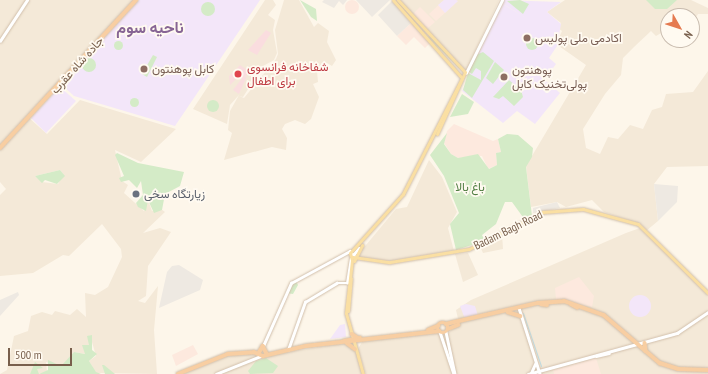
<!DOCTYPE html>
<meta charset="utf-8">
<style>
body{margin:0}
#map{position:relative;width:708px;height:374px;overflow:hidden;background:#fdf6ea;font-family:"PT Sans Narrow",Vazirmatn,sans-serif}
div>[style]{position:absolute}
.residential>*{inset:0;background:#f4e9d8}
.commercial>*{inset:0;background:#fde9de}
.round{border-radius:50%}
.industrial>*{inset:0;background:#eee9e2}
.education>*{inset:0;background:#f3e6f9}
.medical>*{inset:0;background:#fadddf}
.green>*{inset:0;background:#d4ebc7}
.stream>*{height:1px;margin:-0.5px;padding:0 0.5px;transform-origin:0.5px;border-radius:0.5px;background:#bddee7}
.roads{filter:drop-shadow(0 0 1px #d2c0ac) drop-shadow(0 0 1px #d2c0ac)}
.secondary>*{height:2.5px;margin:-1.25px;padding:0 1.25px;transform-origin:1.25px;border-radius:1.25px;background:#fff}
.primary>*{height:3px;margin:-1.5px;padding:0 1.5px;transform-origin:1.5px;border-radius:1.5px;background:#fadfa3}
.trunk>*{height:3.5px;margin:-1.75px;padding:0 1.75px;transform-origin:1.75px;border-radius:1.75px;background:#f8cea2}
.trunk>.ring{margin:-1.75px;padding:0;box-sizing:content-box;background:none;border:3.5px solid #f8cea2;border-radius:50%}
.dots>*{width:11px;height:11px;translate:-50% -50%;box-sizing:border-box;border:2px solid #fffaf1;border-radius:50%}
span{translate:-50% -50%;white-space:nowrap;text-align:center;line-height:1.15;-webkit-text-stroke:3.5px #fffaf1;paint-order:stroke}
.education-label{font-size:12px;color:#785e54}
.left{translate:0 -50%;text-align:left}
.street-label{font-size:12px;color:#785f4c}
.health-label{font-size:12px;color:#be3a42}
.park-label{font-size:12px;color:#527e44}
.worship-label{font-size:12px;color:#5b616d}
.district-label{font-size:16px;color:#876594;font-weight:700}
.north{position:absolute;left:660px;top:8px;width:40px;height:40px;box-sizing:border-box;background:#fffaf1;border:1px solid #c9bcaf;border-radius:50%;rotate:129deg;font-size:11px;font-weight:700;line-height:16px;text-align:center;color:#785f4c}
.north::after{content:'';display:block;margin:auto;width:14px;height:18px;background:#e57a50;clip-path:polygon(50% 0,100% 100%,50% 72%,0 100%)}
.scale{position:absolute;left:8px;top:348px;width:64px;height:18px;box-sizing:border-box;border:2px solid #785f4c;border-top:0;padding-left:5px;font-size:12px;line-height:14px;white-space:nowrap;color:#785f4c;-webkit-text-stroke:3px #fffaf1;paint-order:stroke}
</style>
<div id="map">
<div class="residential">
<i style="clip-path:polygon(evenodd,0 0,135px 0,28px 117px,47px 134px,80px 100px,176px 129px,141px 162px,115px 150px,122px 181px,128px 185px,124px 193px,144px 211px,148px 200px,152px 211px,161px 209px,165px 212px,143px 233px,160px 228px,171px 232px,148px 266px,146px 296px,138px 301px,145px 303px,158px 286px,154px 330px,157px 374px,96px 373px,89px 361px,96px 356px,90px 335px,89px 345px,84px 347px,86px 354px,74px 352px,61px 367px,46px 362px,47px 372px,38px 374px,35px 366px,30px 374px,0 374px,7px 370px,14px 336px,28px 331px,31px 316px,42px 312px,52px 315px,55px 311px,70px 315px,77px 309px,86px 317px,85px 293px,95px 295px,108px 287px,122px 257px,121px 249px,102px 224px,69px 256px,63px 255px,33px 273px,0 276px,0 195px,6px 189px,0 182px,0 0,60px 170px,63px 174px,58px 184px,42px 182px,35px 176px,60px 170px)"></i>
<i style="clip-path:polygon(265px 0,273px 0,276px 5px,268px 15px,275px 20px,273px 30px,277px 53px,274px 60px,263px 66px,243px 97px,239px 96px,244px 98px,276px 59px,278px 54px,275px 30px,284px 0,299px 0,314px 27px,318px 23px,329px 31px,327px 42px,336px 60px,332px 66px,327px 63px,317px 71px,318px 82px,313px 84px,319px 97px,311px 119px,305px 124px,295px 120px,285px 124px,282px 129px,287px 138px,286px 150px,272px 147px,224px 160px,232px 133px,228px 130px,230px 111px,239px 95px,230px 105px,227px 124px,193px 109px)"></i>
<i style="clip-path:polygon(397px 0,499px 0,465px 73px)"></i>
<i style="clip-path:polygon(565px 0,691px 0,708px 8px,708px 14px,698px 14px,692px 24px,692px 16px,668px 16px,668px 29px,656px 36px,651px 31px,634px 47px,623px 58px,621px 75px,605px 94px,583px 129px,586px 148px,600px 154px,608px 137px,618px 139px,630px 125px,643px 129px,652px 110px,662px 107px,666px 94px,693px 92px,708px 71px,708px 63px,708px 166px,667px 167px,654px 184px,658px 221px,646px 231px,708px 292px,708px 374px,366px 374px,358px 349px,362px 342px,433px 333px,446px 335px,459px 323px,456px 310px,471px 300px,626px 233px,640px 228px,645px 231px,631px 221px,604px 212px,592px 200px,566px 207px,557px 202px,531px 207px,526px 166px,586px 65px,556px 44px,562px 31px,558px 28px,561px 23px,547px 12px)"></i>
<i style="clip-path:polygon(429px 160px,442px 177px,457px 212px,448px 228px,454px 251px,389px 261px,356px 257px,396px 209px,407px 207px)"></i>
<i style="clip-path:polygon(502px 234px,503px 249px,483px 253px,480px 246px)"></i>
<i style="clip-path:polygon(468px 253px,478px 275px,463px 282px,455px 254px)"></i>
<i style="clip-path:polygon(347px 343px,357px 349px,364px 374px,178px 374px,221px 356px,254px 352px,261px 356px)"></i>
</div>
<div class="commercial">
<i class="round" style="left:345px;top:0;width:14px;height:14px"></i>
<i style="clip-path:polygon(444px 0,458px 1px,436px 21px,429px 14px)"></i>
<i style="clip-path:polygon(420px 7px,435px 22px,427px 29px,413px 14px)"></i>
<i style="clip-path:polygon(411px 23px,430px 43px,425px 48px,414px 37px,406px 45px,397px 36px)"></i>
<i style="clip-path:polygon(454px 124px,493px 141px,498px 139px,501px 152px,496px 153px,497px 165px,488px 169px,482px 156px,458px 158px,451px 154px,444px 143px,447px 131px)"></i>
<i style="clip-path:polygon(579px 277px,594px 296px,592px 307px,556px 299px,555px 288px)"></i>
<i style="clip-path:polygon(193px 345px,198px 354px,176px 366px,172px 355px)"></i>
<i style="clip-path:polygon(596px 358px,601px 374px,554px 374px,553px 370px)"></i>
</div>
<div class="industrial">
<i style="clip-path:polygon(324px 0,347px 0,343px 5px,339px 1px,334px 8px,322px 2px)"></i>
<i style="clip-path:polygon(356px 0,390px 0,372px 17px)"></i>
<i style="clip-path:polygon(392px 1px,411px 23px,397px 36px,378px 15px)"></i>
<i style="clip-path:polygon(654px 184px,678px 186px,677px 202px,658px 221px)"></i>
<i style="clip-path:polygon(557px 202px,560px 208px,533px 213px,533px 208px)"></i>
<i style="clip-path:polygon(179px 265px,203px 280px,200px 290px,159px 308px,167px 272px,172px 266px)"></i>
<i style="clip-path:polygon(18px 292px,19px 295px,0 316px,0 300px)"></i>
</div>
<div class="education">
<i style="clip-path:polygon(139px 0,260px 0,175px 126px,74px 96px,61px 84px)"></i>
<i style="clip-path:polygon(444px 0,456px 0,458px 1px,445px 13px,438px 5px)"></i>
<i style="clip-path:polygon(504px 0,561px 2px,547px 12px,561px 24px,557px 46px,549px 58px,556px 64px,545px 79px,538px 73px,534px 71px,560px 93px,535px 124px,517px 111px,503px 123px,462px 91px,488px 32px,533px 71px,487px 31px,501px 3px,531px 21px,503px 4px)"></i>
<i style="clip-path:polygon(60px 87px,76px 101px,46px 133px,31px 118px)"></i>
<i class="round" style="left:629px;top:295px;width:22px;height:22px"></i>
<i style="clip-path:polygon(466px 304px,475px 306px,478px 316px,465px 319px,460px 306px)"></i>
<i style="clip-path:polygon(345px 324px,346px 337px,330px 339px,340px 325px)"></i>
</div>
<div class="medical">
<i style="clip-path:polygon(266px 30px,271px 33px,257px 55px,248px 50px)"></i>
<i style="clip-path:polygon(240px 65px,249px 71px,243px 80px,237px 78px,230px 85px,229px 76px)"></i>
<i style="clip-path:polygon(247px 76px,239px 94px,233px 90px,240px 81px)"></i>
</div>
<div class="green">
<i style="clip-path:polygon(300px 0,316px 9px,317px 21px,311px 17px)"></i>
<i style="clip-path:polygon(520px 0,529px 4px,523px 14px,507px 1px)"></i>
<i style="clip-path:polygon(646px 0,677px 0,667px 9px,655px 9px)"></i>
<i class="round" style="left:201px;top:2px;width:14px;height:14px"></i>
<i style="clip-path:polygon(429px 36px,437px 43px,461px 70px,428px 37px)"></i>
<i class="round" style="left:526px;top:38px;width:12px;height:12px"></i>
<i class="round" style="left:113.5px;top:40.5px;width:9px;height:9px"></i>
<i style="clip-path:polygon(483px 52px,494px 61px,472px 98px,463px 90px,468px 73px,481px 80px,481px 71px,476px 68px,472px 74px,468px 71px,476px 55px)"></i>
<i style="clip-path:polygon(153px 55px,157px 57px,147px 77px,142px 74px)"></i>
<i class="round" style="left:82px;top:58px;width:14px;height:14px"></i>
<i style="clip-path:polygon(495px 62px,504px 70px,493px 84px,486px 78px)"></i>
<i style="clip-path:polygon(509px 80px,517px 87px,521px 83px,524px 86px,521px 90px,523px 97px,514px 106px,503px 96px,499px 99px,493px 97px)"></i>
<i style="clip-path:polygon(462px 94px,474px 102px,468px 114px,450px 117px)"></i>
<i class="round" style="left:129.5px;top:97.5px;width:9px;height:9px"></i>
<i class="round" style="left:207px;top:100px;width:12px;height:12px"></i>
<i style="clip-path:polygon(447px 133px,444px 144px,451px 154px,458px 158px,478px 154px,489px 169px,497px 165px,496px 153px,501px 152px,498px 139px,507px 134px,518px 135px,533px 148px,532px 157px,526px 167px,532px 216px,525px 220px,512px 202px,505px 202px,496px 224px,482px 235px,485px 241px,456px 250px,450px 224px,459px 213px,444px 176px,430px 155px)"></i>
<i style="clip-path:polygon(117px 153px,138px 163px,184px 172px,180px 186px,165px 194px,162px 210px,154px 213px,148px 200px,146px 211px,138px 207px,136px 203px,143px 195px,141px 181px,137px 188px,129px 180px,121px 182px,119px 178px,124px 176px,115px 155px)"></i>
<i style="clip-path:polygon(60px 170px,65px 176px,57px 184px,45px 180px,42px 183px,35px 176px)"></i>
<i style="clip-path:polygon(296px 281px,298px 285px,293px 294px,286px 293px)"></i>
<i style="clip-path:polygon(92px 335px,92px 350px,97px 354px,89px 361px,96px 372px,101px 374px,30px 374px,35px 362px,43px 368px,37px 369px,39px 374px,48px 370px,48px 360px,61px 366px,74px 352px,85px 354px,82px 345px,89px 345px,87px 336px)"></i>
<i style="clip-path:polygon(266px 358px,278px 366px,273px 373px,250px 374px,248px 371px,256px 361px)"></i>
<i style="clip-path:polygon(102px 365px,104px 365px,115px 374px,105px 374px)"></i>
</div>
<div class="stream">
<i style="left:523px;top:313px;width:56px;rotate:71.2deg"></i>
</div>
<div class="roads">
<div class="secondary">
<i style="left:0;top:41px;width:49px;rotate:-56.6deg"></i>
<i style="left:466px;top:73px;width:81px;rotate:-63.7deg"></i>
<i style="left:353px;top:255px;width:9px;rotate:-49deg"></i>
<i style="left:519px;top:308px;width:69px;rotate:72.3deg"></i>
<i style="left:440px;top:332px;width:44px;rotate:71.6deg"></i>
<i style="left:446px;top:332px;width:43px;rotate:77.9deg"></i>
<i style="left:263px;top:346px;width:69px;rotate:-66deg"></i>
<i style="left:291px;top:283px;width:67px;rotate:-28.5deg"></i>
<i style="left:350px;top:251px;width:8px;rotate:50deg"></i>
<i style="left:288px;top:350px;width:51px;rotate:-70.5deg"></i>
<i style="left:305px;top:302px;width:37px;rotate:-31deg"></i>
<i style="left:337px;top:283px;width:10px"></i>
<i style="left:347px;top:283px;width:24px;rotate:-81deg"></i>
<i style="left:596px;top:356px;width:13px;rotate:-13deg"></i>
<i style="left:531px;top:373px;width:10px;rotate:-66deg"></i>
<i style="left:216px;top:374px;width:48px;rotate:-21.8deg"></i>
<i style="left:528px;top:374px;width:155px;rotate:-15.4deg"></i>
<i style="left:677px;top:333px;width:37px;rotate:-34deg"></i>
</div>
<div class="primary">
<i style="left:398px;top:0;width:98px;rotate:47.1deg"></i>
<i style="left:465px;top:72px;width:68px;rotate:114.3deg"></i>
<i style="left:353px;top:257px;width:37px;rotate:8deg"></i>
<i style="left:390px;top:262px;width:80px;rotate:-9.3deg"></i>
<i style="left:469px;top:249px;width:83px;rotate:-26.6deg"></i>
<i style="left:543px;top:212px;width:40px;rotate:-4.3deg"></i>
<i style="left:583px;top:209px;width:57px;rotate:15.3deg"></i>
<i style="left:638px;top:224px;width:98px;rotate:44.6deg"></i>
<i style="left:354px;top:261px;width:18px;rotate:-63deg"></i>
<i style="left:348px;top:311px;width:33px;rotate:-85deg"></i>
<i style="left:363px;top:374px;width:63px;rotate:-105.6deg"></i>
<i style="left:346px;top:313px;width:53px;rotate:-83.5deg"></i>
<i style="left:352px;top:260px;width:7px;rotate:-106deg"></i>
<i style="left:350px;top:253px;width:79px;rotate:-48.1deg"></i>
<i style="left:403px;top:194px;width:130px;rotate:-63deg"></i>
<i style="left:462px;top:78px;width:104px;rotate:-131.5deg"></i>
</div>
<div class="trunk">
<i style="left:0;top:148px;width:201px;rotate:-47.4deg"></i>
<i style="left:541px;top:304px;width:6px;rotate:9deg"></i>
<i style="left:571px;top:304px;width:7px;rotate:27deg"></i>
<i style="left:508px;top:312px;width:13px;rotate:18deg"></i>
<i class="ring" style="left:438px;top:323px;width:6.5px;height:6.5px"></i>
<i style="left:446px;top:324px;width:94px;rotate:-12.9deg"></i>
<i style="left:538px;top:303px;width:26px;rotate:-4deg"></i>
<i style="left:564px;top:301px;width:42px;rotate:19.3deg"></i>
<i style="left:604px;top:315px;width:74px;rotate:40.6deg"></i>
<i style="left:660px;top:363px;width:19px;rotate:18deg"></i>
<i style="left:678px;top:369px;width:30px;rotate:2deg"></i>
<i style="left:448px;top:329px;width:11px;rotate:-22deg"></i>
<i style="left:428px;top:330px;width:11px;rotate:-22deg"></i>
<i style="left:352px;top:334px;width:7px;rotate:34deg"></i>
<i style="left:344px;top:341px;width:16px;rotate:-11deg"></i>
<i style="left:347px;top:343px;width:10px;rotate:37deg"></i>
<i style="left:645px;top:343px;width:8px;rotate:83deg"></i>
<i style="left:258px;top:354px;width:9px;rotate:-58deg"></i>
<i style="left:263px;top:346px;width:9px;rotate:63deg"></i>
<i style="left:178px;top:374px;width:54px;rotate:-21.8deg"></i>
<i style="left:228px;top:354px;width:26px;rotate:-4deg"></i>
<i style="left:254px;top:352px;width:10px;rotate:24deg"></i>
<i style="left:263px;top:356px;width:44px;rotate:-13.1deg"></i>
<i style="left:306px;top:346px;width:134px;rotate:-6.4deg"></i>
</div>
</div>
<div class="dots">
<i style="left:527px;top:38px;background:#8d6e63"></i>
<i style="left:144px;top:69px;background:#8d6e63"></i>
<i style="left:238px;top:74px;background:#e0444e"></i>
<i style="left:504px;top:77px;background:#8d6e63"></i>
<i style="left:136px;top:194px;background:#6b7280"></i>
</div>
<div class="education-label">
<span class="left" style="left:535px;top:38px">اکادمی ملی پولیس</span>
<span class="left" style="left:152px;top:69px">کابل پوهنتون</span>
<span class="left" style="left:512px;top:77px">پوهنتون<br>پولی‌تخنیک کابل</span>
</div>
<div class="street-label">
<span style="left:77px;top:65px;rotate:-48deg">جاده شاه عقرب</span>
<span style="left:508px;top:230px;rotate:-26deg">Badam Bagh Road</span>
</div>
<div class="health-label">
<span class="left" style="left:247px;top:74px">شفاخانه فرانسوی<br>برای اطفال</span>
</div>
<div class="park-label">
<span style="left:470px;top:187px">باغ بالا</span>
</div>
<div class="worship-label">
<span class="left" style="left:144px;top:194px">زیارتگاه سخی</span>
</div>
<div class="district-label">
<span style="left:150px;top:27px">ناحیه سوم</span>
</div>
<div class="north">N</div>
<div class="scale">500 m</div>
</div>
